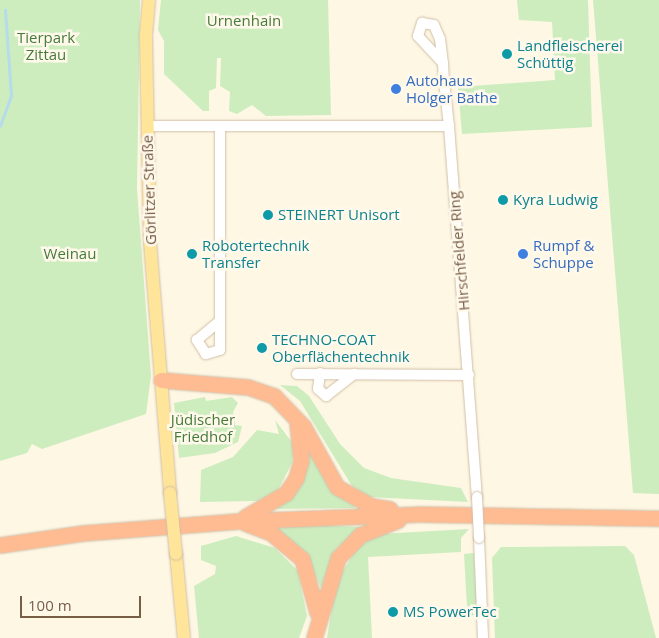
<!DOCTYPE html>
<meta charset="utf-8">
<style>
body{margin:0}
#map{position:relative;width:659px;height:638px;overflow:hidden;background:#fef7e3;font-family:"Open Sans",sans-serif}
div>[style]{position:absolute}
.green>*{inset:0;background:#cdedbf}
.stream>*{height:2.5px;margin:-1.25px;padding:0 1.25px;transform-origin:1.25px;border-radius:1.25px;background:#b5dcea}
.roads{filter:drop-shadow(0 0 1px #d1bfa8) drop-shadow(0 0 1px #d1bfa8)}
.minor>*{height:10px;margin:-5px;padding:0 5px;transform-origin:5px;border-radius:5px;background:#fff}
.major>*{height:12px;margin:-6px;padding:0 6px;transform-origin:6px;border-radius:6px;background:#ffe599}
.highway>*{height:15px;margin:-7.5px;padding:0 7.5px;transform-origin:7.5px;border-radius:7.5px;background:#ffbc93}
.bridges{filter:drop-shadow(0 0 1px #d1bfa8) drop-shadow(0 0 1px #d1bfa8)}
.minor-bridge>*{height:10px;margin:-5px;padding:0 5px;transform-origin:5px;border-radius:5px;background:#fff}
.major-bridge>*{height:12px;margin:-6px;padding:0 6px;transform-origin:6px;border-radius:6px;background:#ffe599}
.dots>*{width:14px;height:14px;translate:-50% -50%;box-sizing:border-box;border:2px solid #fff9eb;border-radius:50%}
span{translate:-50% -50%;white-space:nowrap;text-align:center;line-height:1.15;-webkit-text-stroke:5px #fff9eb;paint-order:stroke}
.park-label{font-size:15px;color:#467a3a}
.culture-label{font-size:15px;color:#0d838f}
.left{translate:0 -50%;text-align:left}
.shop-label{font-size:15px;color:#366cbe}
.street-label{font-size:15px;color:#795e46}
.scale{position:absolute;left:20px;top:596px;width:121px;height:22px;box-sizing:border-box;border:2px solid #795e46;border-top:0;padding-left:6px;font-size:15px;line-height:18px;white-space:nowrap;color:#795e46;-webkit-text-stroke:4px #fff9eb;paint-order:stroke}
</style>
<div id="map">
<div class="green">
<i style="clip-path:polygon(0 0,140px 0,137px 189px,151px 376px,146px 414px,42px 449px,32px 444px,27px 453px,0 461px)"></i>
<i style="clip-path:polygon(161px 0,328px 0,331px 115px,266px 116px,252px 105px,237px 114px,229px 111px,230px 92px,220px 86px,221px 58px,217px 58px,216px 88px,209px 91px,209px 111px,203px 111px,164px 74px,164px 41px,158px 30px)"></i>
<i style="clip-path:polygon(517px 0,588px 0,592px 127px,462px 134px,458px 87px,555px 80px,552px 22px,519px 20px)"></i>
<i style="clip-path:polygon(593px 0,659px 0,659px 494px,633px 493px)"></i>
<i style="clip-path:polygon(280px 385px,297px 386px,309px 396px,340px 444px,364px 468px,391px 478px,461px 488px,468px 502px,369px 497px,352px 486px,300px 401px)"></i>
<i style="clip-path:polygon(205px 397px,206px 401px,232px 397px,238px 403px,233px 412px,235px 425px,242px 426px,238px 442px,215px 453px,179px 458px,174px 403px)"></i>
<i style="clip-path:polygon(275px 420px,294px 445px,292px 463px,278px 490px,257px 501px,200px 502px,201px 470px,233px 457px,257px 430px,279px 434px)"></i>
<i style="clip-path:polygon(305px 441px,355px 506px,355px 508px,277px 509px)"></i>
<i style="clip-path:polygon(270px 527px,320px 525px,363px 527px,337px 548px,321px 588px,306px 558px)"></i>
<i style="clip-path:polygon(469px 529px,461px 538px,461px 552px,368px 557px,372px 638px,327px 638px,336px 582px,357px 548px,378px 534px)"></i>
<i style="clip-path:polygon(236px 536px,275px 548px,298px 571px,307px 616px,299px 638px,199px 638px,194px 586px,215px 574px,216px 566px,201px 560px,201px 546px)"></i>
<i style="clip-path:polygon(625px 546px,634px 555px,656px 638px,495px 638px,492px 558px,501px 547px)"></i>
<i style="clip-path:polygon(474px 553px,478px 610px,472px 616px,433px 613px,433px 608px,467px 607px,464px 554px)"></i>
</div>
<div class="stream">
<i style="left:0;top:126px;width:32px;rotate:-70deg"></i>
<i style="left:11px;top:96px;width:86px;rotate:-94deg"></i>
</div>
<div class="roads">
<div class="minor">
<i style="left:443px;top:63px;width:37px;rotate:-133deg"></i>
<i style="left:418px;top:36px;width:14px;rotate:-73deg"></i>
<i style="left:422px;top:23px;width:12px;rotate:9deg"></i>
<i style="left:434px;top:25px;width:15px;rotate:67deg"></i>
<i style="left:440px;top:39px;width:24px;rotate:83deg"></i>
<i style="left:443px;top:63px;width:18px;rotate:87deg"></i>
<i style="left:444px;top:81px;width:45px;rotate:83.7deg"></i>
<i style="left:449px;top:126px;width:372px;rotate:85.7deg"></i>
<i style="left:147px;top:126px;width:302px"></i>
<i style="left:220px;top:127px;width:223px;rotate:90deg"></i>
<i style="left:220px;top:350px;width:15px;rotate:164deg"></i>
<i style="left:206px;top:354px;width:17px;rotate:-123deg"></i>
<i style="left:197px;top:340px;width:30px;rotate:-40deg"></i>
<i style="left:320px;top:373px;width:16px;rotate:97deg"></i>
<i style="left:318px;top:389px;width:11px;rotate:41deg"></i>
<i style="left:326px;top:396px;width:36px;rotate:-38deg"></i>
<i style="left:297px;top:374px;width:172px;rotate:0.3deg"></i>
<i style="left:479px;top:538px;width:100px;rotate:87.7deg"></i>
</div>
<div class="major">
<i style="left:149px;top:0;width:38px;rotate:95deg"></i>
<i style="left:146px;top:38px;width:204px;rotate:88.9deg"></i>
<i style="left:150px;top:242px;width:252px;rotate:85.4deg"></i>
<i style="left:176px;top:554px;width:84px;rotate:84.6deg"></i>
</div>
<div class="highway">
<i style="left:161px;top:380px;width:87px;rotate:4.6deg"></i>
<i style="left:248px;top:387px;width:28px;rotate:19deg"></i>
<i style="left:274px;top:396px;width:42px;rotate:46deg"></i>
<i style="left:303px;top:426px;width:70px;rotate:60.9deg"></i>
<i style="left:337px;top:487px;width:39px;rotate:29deg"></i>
<i style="left:371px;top:506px;width:19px;rotate:9deg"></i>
<i style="left:245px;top:517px;width:48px;rotate:-30.3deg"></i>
<i style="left:286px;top:493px;width:18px;rotate:-56deg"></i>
<i style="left:296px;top:478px;width:19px;rotate:-74deg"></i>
<i style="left:301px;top:460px;width:38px;rotate:-96deg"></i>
<i style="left:245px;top:523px;width:28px;rotate:21deg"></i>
<i style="left:271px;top:533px;width:40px;rotate:40deg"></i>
<i style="left:302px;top:559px;width:55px;rotate:74.2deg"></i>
<i style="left:0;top:545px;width:84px;rotate:-8.2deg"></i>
<i style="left:83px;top:533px;width:156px;rotate:-4.4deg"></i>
<i style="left:239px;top:521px;width:179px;rotate:-2.2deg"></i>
<i style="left:418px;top:514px;width:241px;rotate:1deg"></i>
<i style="left:314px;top:638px;width:84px;rotate:-73.3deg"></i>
<i style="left:338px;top:558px;width:32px;rotate:-46deg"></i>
<i style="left:360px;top:535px;width:41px;rotate:-21.5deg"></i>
</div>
</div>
<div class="bridges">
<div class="minor-bridge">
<i style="left:477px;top:497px;width:41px;rotate:87.2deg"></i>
</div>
<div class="major-bridge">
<i style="left:170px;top:493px;width:61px;rotate:84.4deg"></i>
</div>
</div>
<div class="dots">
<i style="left:507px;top:54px;background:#0f9aa8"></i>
<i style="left:396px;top:89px;background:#3f7fe0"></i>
<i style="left:503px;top:200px;background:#0f9aa8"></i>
<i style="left:268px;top:215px;background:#0f9aa8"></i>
<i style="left:192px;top:254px;background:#0f9aa8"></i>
<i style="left:523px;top:254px;background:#3f7fe0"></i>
<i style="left:262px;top:348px;background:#0f9aa8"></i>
<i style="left:393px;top:612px;background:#0f9aa8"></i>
</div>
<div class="park-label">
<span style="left:244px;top:21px">Urnenhain</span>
<span style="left:46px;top:46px">Tierpark<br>Zittau</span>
<span style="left:70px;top:254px">Weinau</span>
<span style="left:203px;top:428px">Jüdischer<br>Friedhof</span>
</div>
<div class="culture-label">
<span class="left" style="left:517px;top:54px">Landfleischerei<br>Schüttig</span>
<span class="left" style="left:513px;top:200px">Kyra Ludwig</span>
<span class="left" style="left:278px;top:215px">STEINERT Unisort</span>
<span class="left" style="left:202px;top:254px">Robotertechnik<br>Transfer</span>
<span class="left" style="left:272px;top:348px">TECHNO-COAT<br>Oberflächentechnik</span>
<span class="left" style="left:403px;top:612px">MS PowerTec</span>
</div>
<div class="shop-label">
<span class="left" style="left:406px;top:89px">Autohaus<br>Holger Bathe</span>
<span class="left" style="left:533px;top:254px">Rumpf &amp;<br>Schuppe</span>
</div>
<div class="street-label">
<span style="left:149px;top:190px;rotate:-92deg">Görlitzer Straße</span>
<span style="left:459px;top:251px;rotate:-95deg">Hirschfelder Ring</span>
</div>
<div class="scale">100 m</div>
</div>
